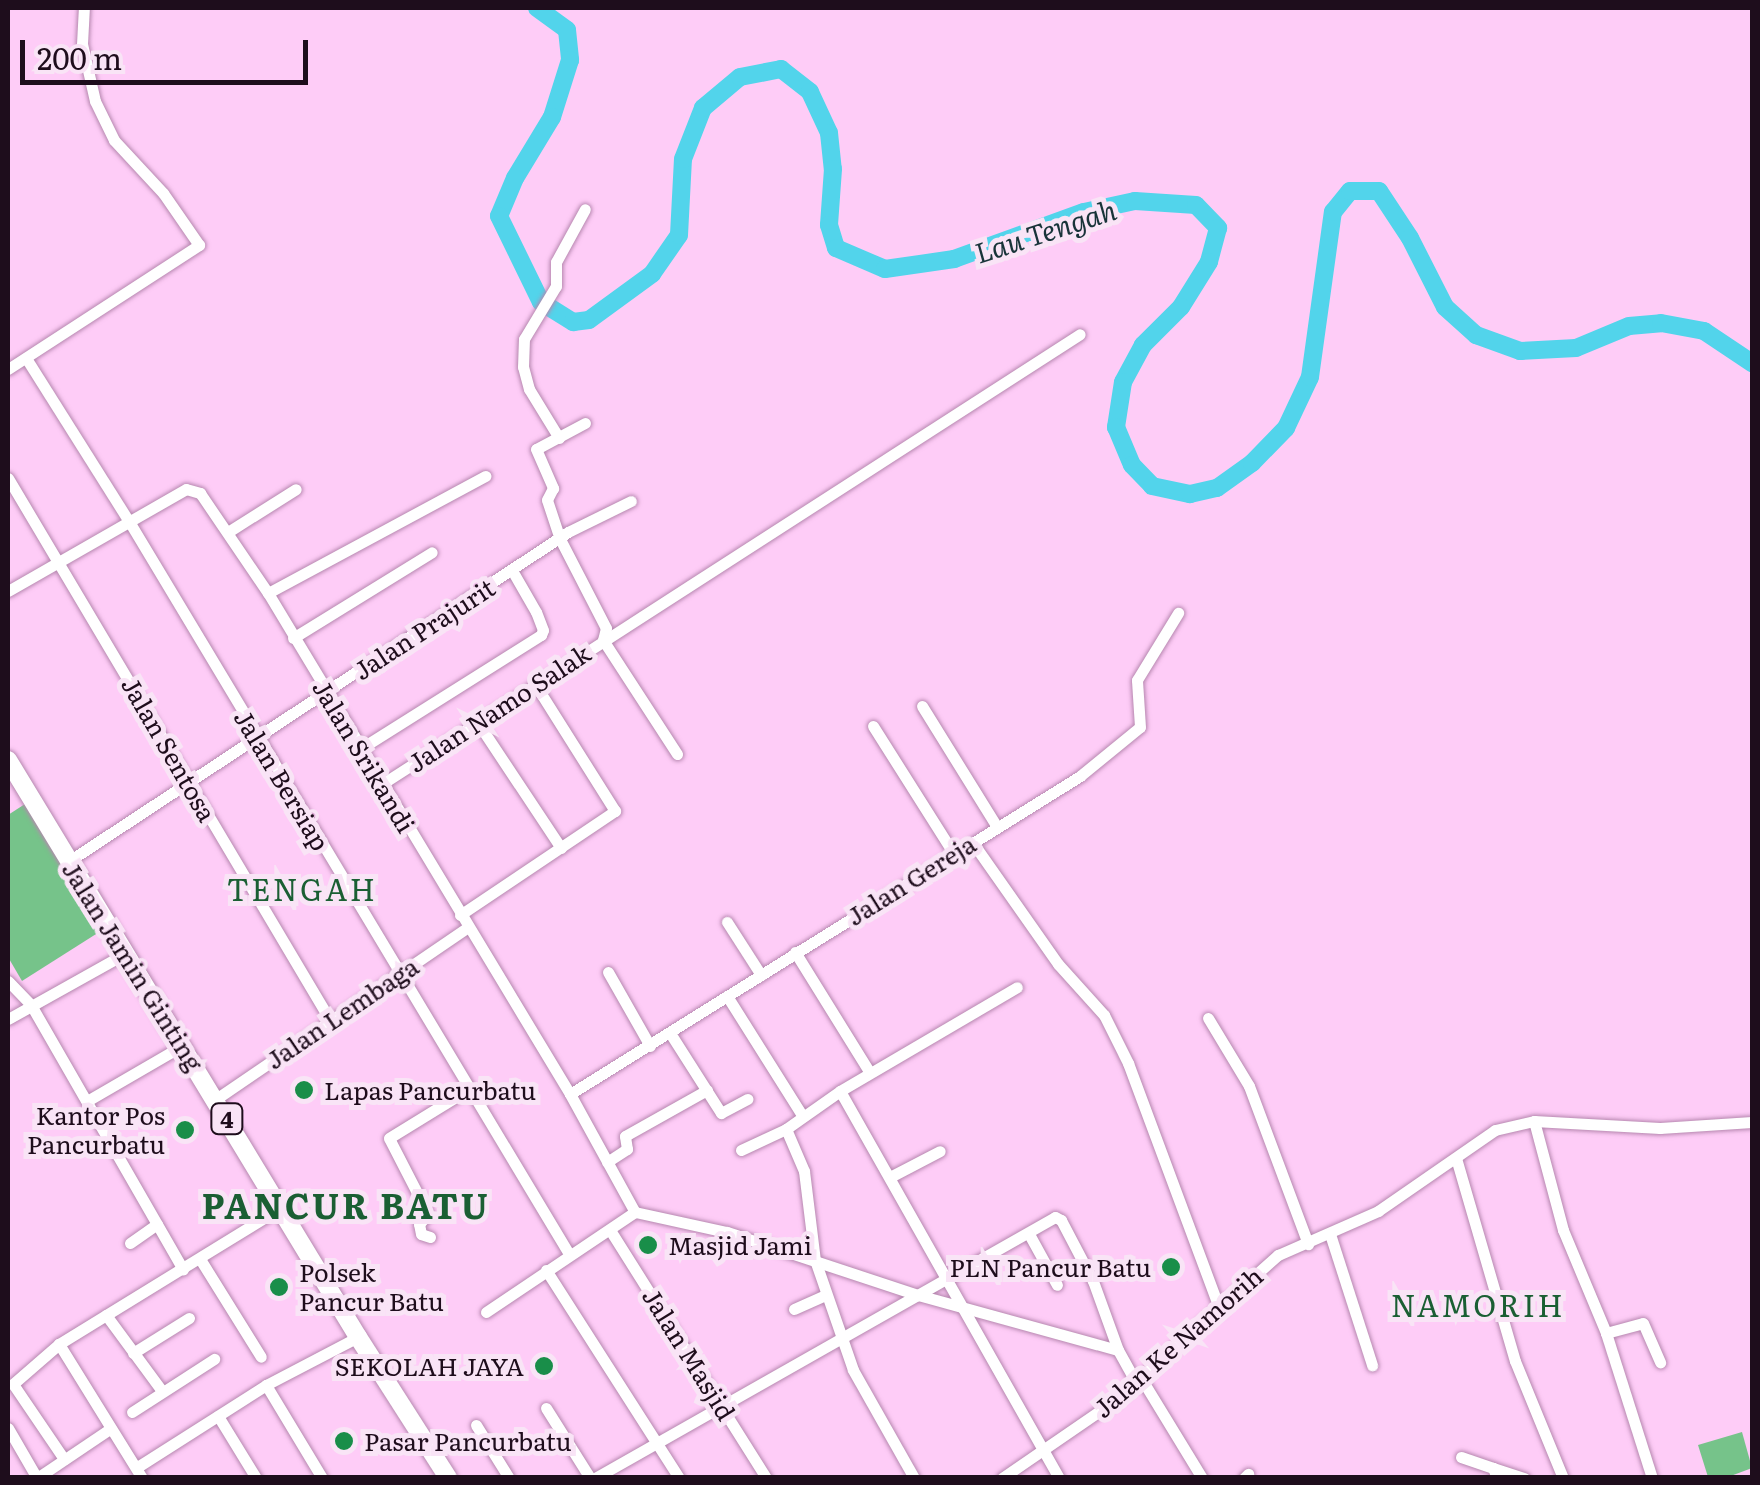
<!DOCTYPE html>
<style>
body{margin:0}
#map{position:relative;width:1760px;height:1485px;overflow:hidden;background:#feccf7;font-family:Literata,serif}
div>[style]{position:absolute}
.green>*{inset:0;background:#76c38a}
.river>*{height:18px;margin:-9px;padding:0 9px;transform-origin:9px;border-radius:9px;background:#52d4eb}
.roads{filter:drop-shadow(0 0 2px #b687af) drop-shadow(0 0 2px #b687af)}
.minor>*{height:11px;margin:-5.5px;padding:0 5.5px;transform-origin:5.5px;border-radius:5.5px;background:#fff}
.highway>*{height:18px;margin:-9px;padding:0 9px;transform-origin:9px;border-radius:9px;background:#fff}
.dots>*{width:28px;height:28px;translate:-50% -50%;box-sizing:border-box;border:5px solid #f9e4f6;border-radius:50%}
span{translate:-50% -50%;white-space:nowrap;text-align:center;line-height:1.15;-webkit-text-stroke:10px #f9e4f6;paint-order:stroke}
.shield-label span{padding:2px 8px;background:#f9e4f6;border:2px solid;border-radius:8px;-webkit-text-stroke-width:0}
.shield-label{font-size:22px;color:#1e0d1c;font-weight:700}
.street-label{font-size:25px;color:#1e0d1c}
.poi-label{font-size:25px;color:#1e0d1c}
.left{translate:0 -50%;text-align:left}
.right{translate:-100% -50%;text-align:right}
.water-label{font-size:28px;color:#183439;font-style:italic}
.quarter-label{font-size:30px;color:#1a5f33;letter-spacing:2.5px}
.district-label{font-size:35px;color:#1a5f33;font-weight:700;letter-spacing:2.5px}
.frame{position:absolute;inset:0;border:10px solid #1e0d1c;pointer-events:none}
.scale{position:absolute;left:20px;top:40px;width:288px;height:45px;box-sizing:border-box;border:5px solid #1e0d1c;border-top:0;padding-left:12px;font-size:30px;line-height:35px;white-space:nowrap;color:#1e0d1c;-webkit-text-stroke:8px #f9e4f6;paint-order:stroke}
</style>
<div id="map">
<div class="green">
<i style="clip-path:polygon(25px 804px,104px 929px,22px 981px,8px 957px,8px 815px)"></i>
<i style="clip-path:polygon(1742px 1432px,1752px 1468px,1728px 1477px,1708px 1477px,1698px 1445px)"></i>
</div>
<div class="river">
<i style="left:537px;top:8px;width:37px;rotate:36deg"></i>
<i style="left:567px;top:30px;width:30px;rotate:84deg"></i>
<i style="left:570px;top:60px;width:60px;rotate:107.5deg"></i>
<i style="left:552px;top:117px;width:71px;rotate:121.2deg"></i>
<i style="left:515px;top:178px;width:41px;rotate:112.8deg"></i>
<i style="left:499px;top:216px;width:96px;rotate:64deg"></i>
<i style="left:541px;top:302px;width:38px;rotate:32deg"></i>
<i style="left:573px;top:322px;width:16px;rotate:-7deg"></i>
<i style="left:589px;top:320px;width:78px;rotate:-36.1deg"></i>
<i style="left:652px;top:274px;width:47px;rotate:-55.3deg"></i>
<i style="left:679px;top:235px;width:76px;rotate:-87deg"></i>
<i style="left:683px;top:159px;width:55px;rotate:-68.6deg"></i>
<i style="left:703px;top:108px;width:48px;rotate:-40deg"></i>
<i style="left:740px;top:77px;width:42px;rotate:-11deg"></i>
<i style="left:781px;top:69px;width:37px;rotate:38deg"></i>
<i style="left:810px;top:92px;width:45px;rotate:65.1deg"></i>
<i style="left:829px;top:133px;width:36px;rotate:84deg"></i>
<i style="left:833px;top:169px;width:56px;rotate:94.1deg"></i>
<i style="left:829px;top:225px;width:24px;rotate:73deg"></i>
<i style="left:836px;top:248px;width:53px;rotate:23.2deg"></i>
<i style="left:885px;top:269px;width:70px;rotate:-8.2deg"></i>
<i style="left:954px;top:259px;width:138px;rotate:-19.9deg"></i>
<i style="left:1084px;top:212px;width:52px;rotate:-12.2deg"></i>
<i style="left:1135px;top:201px;width:61px;rotate:3.8deg"></i>
<i style="left:1196px;top:205px;width:32px;rotate:46deg"></i>
<i style="left:1218px;top:228px;width:35px;rotate:105deg"></i>
<i style="left:1209px;top:262px;width:53px;rotate:121.9deg"></i>
<i style="left:1181px;top:307px;width:54px;rotate:135deg"></i>
<i style="left:1143px;top:345px;width:42px;rotate:118.4deg"></i>
<i style="left:1123px;top:382px;width:46px;rotate:98.8deg"></i>
<i style="left:1116px;top:427px;width:41px;rotate:67.2deg"></i>
<i style="left:1132px;top:465px;width:29px;rotate:46deg"></i>
<i style="left:1152px;top:486px;width:39px;rotate:12deg"></i>
<i style="left:1190px;top:494px;width:28px;rotate:-13deg"></i>
<i style="left:1217px;top:488px;width:43px;rotate:-35.5deg"></i>
<i style="left:1252px;top:463px;width:49px;rotate:-45.8deg"></i>
<i style="left:1286px;top:428px;width:56px;rotate:-64.8deg"></i>
<i style="left:1310px;top:377px;width:167px;rotate:-82.1deg"></i>
<i style="left:1333px;top:212px;width:27px;rotate:-51deg"></i>
<i style="left:1350px;top:191px;width:29px"></i>
<i style="left:1379px;top:191px;width:56px;rotate:56.6deg"></i>
<i style="left:1410px;top:238px;width:77px;rotate:63.1deg"></i>
<i style="left:1445px;top:307px;width:42px;rotate:42.1deg"></i>
<i style="left:1476px;top:335px;width:47px;rotate:20deg"></i>
<i style="left:1520px;top:351px;width:56px;rotate:-3.1deg"></i>
<i style="left:1576px;top:348px;width:57px;rotate:-22.5deg"></i>
<i style="left:1629px;top:326px;width:32px;rotate:-5deg"></i>
<i style="left:1661px;top:323px;width:44px;rotate:10.5deg"></i>
<i style="left:1704px;top:331px;width:58px;rotate:33.7deg"></i>
</div>
<div class="roads">
<div class="minor">
<i style="left:26px;top:358px;width:195px;rotate:57.8deg"></i>
<i style="left:130px;top:523px;width:853px;rotate:59.01deg"></i>
<i style="left:8px;top:369px;width:228px;rotate:-33deg"></i>
<i style="left:199px;top:245px;width:63px;rotate:-124.7deg"></i>
<i style="left:163px;top:193px;width:72px;rotate:-132.8deg"></i>
<i style="left:114px;top:140px;width:43px;rotate:-116deg"></i>
<i style="left:95px;top:101px;width:58px;rotate:-102.8deg"></i>
<i style="left:82px;top:44px;width:36px;rotate:-87deg"></i>
<i style="left:585px;top:423px;width:55px;rotate:152deg"></i>
<i style="left:536px;top:449px;width:43px;rotate:66.4deg"></i>
<i style="left:553px;top:488px;width:13px;rotate:117deg"></i>
<i style="left:547px;top:500px;width:41px;rotate:71.6deg"></i>
<i style="left:560px;top:539px;width:100px;rotate:62.7deg"></i>
<i style="left:606px;top:628px;width:12px;rotate:104deg"></i>
<i style="left:559px;top:438px;width:57px;rotate:-121.5deg"></i>
<i style="left:529px;top:389px;width:23px;rotate:-105deg"></i>
<i style="left:523px;top:367px;width:28px;rotate:-88deg"></i>
<i style="left:524px;top:339px;width:62px;rotate:-58.9deg"></i>
<i style="left:556px;top:286px;width:24px;rotate:-90deg"></i>
<i style="left:556px;top:262px;width:60px;rotate:-61.3deg"></i>
<i style="left:8px;top:478px;width:630px;rotate:59.29deg"></i>
<i style="left:228px;top:532px;width:80px;rotate:-32.3deg"></i>
<i style="left:8px;top:591px;width:205px;rotate:-29.8deg"></i>
<i style="left:186px;top:489px;width:15px;rotate:16deg"></i>
<i style="left:200px;top:493px;width:121px;rotate:55.8deg"></i>
<i style="left:268px;top:593px;width:585px;rotate:58.92deg"></i>
<i style="left:570px;top:1094px;width:135px;rotate:61.2deg"></i>
<i style="left:268px;top:593px;width:247px;rotate:-28.3deg"></i>
<i style="left:293px;top:638px;width:163px;rotate:-31.7deg"></i>
<i style="left:603px;top:640px;width:136px;rotate:57deg"></i>
<i style="left:922px;top:706px;width:142px;rotate:58.2deg"></i>
<i style="left:478px;top:723px;width:150px;rotate:56.4deg"></i>
<i style="left:873px;top:726px;width:151px;rotate:57.7deg"></i>
<i style="left:360px;top:749px;width:214px;rotate:-32.2deg"></i>
<i style="left:541px;top:635px;width:5px;rotate:-68deg"></i>
<i style="left:543px;top:630px;width:19px;rotate:-111deg"></i>
<i style="left:536px;top:612px;width:46px;rotate:-119.9deg"></i>
<i style="left:382px;top:784px;width:830px;rotate:-32.81deg"></i>
<i style="left:973px;top:843px;width:148px;rotate:54.9deg"></i>
<i style="left:1058px;top:964px;width:69px;rotate:48deg"></i>
<i style="left:1104px;top:1015px;width:54px;rotate:63.4deg"></i>
<i style="left:1128px;top:1063px;width:264px;rotate:69.6deg"></i>
<i style="left:69px;top:861px;width:598px;rotate:-33.4deg"></i>
<i style="left:568px;top:532px;width:70px;rotate:-26.2deg"></i>
<i style="left:460px;top:915px;width:187px;rotate:-33.9deg"></i>
<i style="left:615px;top:811px;width:150px;rotate:-122.2deg"></i>
<i style="left:727px;top:922px;width:63px;rotate:57.3deg"></i>
<i style="left:795px;top:952px;width:142px;rotate:58.2deg"></i>
<i style="left:608px;top:972px;width:85px;rotate:60.4deg"></i>
<i style="left:8px;top:981px;width:33px;rotate:46deg"></i>
<i style="left:31px;top:1005px;width:305px;rotate:60.1deg"></i>
<i style="left:727px;top:996px;width:141px;rotate:57.8deg"></i>
<i style="left:1208px;top:1018px;width:79px;rotate:58.9deg"></i>
<i style="left:1249px;top:1086px;width:169px;rotate:69.5deg"></i>
<i style="left:8px;top:1019px;width:135px;rotate:-29.2deg"></i>
<i style="left:670px;top:1033px;width:95px;rotate:57.5deg"></i>
<i style="left:721px;top:1113px;width:30px;rotate:-28deg"></i>
<i style="left:840px;top:1091px;width:445px;rotate:60.5deg"></i>
<i style="left:570px;top:1094px;width:601px;rotate:-31.94deg"></i>
<i style="left:1080px;top:776px;width:77px;rotate:-39.2deg"></i>
<i style="left:1140px;top:727px;width:47px;rotate:-93.7deg"></i>
<i style="left:1137px;top:680px;width:79px;rotate:-58.5deg"></i>
<i style="left:216px;top:1099px;width:305px;rotate:-34.3deg"></i>
<i style="left:87px;top:1101px;width:110px;rotate:-30.1deg"></i>
<i style="left:1534px;top:1121px;width:113px;rotate:75.1deg"></i>
<i style="left:1563px;top:1230px;width:112px;rotate:67.3deg"></i>
<i style="left:1606px;top:1333px;width:152px;rotate:72.4deg"></i>
<i style="left:786px;top:1129px;width:46px;rotate:66.8deg"></i>
<i style="left:804px;top:1171px;width:90px;rotate:83deg"></i>
<i style="left:815px;top:1260px;width:116px;rotate:70.9deg"></i>
<i style="left:853px;top:1370px;width:124px;rotate:60.5deg"></i>
<i style="left:741px;top:1150px;width:50px;rotate:-25deg"></i>
<i style="left:786px;top:1129px;width:66px;rotate:-35.1deg"></i>
<i style="left:840px;top:1091px;width:205px;rotate:-30.4deg"></i>
<i style="left:1456px;top:1158px;width:211px;rotate:73.8deg"></i>
<i style="left:1515px;top:1361px;width:126px;rotate:67.7deg"></i>
<i style="left:607px;top:1162px;width:24px;rotate:-33deg"></i>
<i style="left:627px;top:1149px;width:13px;rotate:-99deg"></i>
<i style="left:625px;top:1136px;width:94px;rotate:-29.3deg"></i>
<i style="left:890px;top:1177px;width:56px;rotate:-27.5deg"></i>
<i style="left:610px;top:1230px;width:293px;rotate:57.8deg"></i>
<i style="left:1029px;top:1234px;width:58px;rotate:61.2deg"></i>
<i style="left:1330px;top:1234px;width:138px;rotate:72.2deg"></i>
<i style="left:430px;top:1237px;width:9px;rotate:-162deg"></i>
<i style="left:421px;top:1234px;width:10px;rotate:-101deg"></i>
<i style="left:419px;top:1224px;width:13px;rotate:-48deg"></i>
<i style="left:428px;top:1214px;width:85px;rotate:-117.2deg"></i>
<i style="left:389px;top:1138px;width:92px;rotate:-31.6deg"></i>
<i style="left:130px;top:1243px;width:33px;rotate:-35deg"></i>
<i style="left:200px;top:1259px;width:115px;rotate:58.1deg"></i>
<i style="left:546px;top:1270px;width:247px;rotate:57.4deg"></i>
<i style="left:794px;top:1309px;width:35px;rotate:-24deg"></i>
<i style="left:486px;top:1312px;width:179px;rotate:-33.9deg"></i>
<i style="left:635px;top:1212px;width:94px;rotate:12.3deg"></i>
<i style="left:727px;top:1232px;width:201px;rotate:18.3deg"></i>
<i style="left:918px;top:1295px;width:207px;rotate:15.4deg"></i>
<i style="left:106px;top:1315px;width:94px;rotate:53.6deg"></i>
<i style="left:1606px;top:1333px;width:38px;rotate:-15deg"></i>
<i style="left:1643px;top:1323px;width:43px;rotate:66.4deg"></i>
<i style="left:59px;top:1344px;width:61px;rotate:139deg"></i>
<i style="left:13px;top:1384px;width:91px;rotate:55.8deg"></i>
<i style="left:133px;top:1353px;width:66px;rotate:-32deg"></i>
<i style="left:1141px;top:1378px;width:117px;rotate:58.6deg"></i>
<i style="left:266px;top:1385px;width:109px;rotate:58.9deg"></i>
<i style="left:546px;top:1408px;width:83px;rotate:57.8deg"></i>
<i style="left:132px;top:1412px;width:98px;rotate:-32.9deg"></i>
<i style="left:218px;top:1416px;width:73px;rotate:58.5deg"></i>
<i style="left:476px;top:1425px;width:62px;rotate:58.1deg"></i>
<i style="left:8px;top:1428px;width:58px;rotate:59.9deg"></i>
<i style="left:37px;top:1478px;width:89px;rotate:-34deg"></i>
<i style="left:1461px;top:1457px;width:34px;rotate:19deg"></i>
<i style="left:139px;top:1466px;width:151px;rotate:-32.5deg"></i>
<i style="left:266px;top:1385px;width:104px;rotate:-27.6deg"></i>
<i style="left:142px;top:1478px;width:158px;rotate:-121.8deg"></i>
<i style="left:59px;top:1344px;width:259px;rotate:-31.6deg"></i>
<i style="left:595px;top:1478px;width:529px;rotate:-29.57deg"></i>
<i style="left:1055px;top:1217px;width:7px;rotate:27deg"></i>
<i style="left:1061px;top:1220px;width:69px;rotate:62.3deg"></i>
<i style="left:1093px;top:1281px;width:73px;rotate:70.1deg"></i>
<i style="left:1118px;top:1350px;width:38px;rotate:61deg"></i>
<i style="left:1002px;top:1478px;width:136px;rotate:-34.5deg"></i>
<i style="left:1114px;top:1401px;width:220px;rotate:-41.7deg"></i>
<i style="left:1278px;top:1255px;width:109px;rotate:-23.7deg"></i>
<i style="left:1378px;top:1211px;width:142px;rotate:-34.7deg"></i>
<i style="left:1495px;top:1130px;width:40px;rotate:-13deg"></i>
<i style="left:1534px;top:1121px;width:126px;rotate:3.2deg"></i>
<i style="left:1660px;top:1128px;width:92px;rotate:-3.7deg"></i>
<i style="left:1244px;top:1478px;width:6px;rotate:-45deg"></i>
<i style="left:1497px;top:1478px;width:11px;rotate:-112deg"></i>
<i style="left:1493px;top:1468px;width:33px;rotate:18deg"></i>
</div>
<div class="highway">
<i style="left:8px;top:760px;width:675px;rotate:58.76deg"></i>
<i style="left:358px;top:1337px;width:167px;rotate:57.4deg"></i>
</div>
</div>
<div class="dots">
<i style="left:304px;top:1090px;background:#198e49"></i>
<i style="left:185px;top:1130px;background:#198e49"></i>
<i style="left:648px;top:1245px;background:#198e49"></i>
<i style="left:1171px;top:1267px;background:#198e49"></i>
<i style="left:279px;top:1287px;background:#198e49"></i>
<i style="left:544px;top:1366px;background:#198e49"></i>
<i style="left:344px;top:1441px;background:#198e49"></i>
</div>
<div class="shield-label">
<span style="left:227px;top:1119px">4</span>
</div>
<div class="street-label">
<span style="left:424px;top:629px;rotate:-33deg">Jalan Prajurit</span>
<span style="left:499px;top:708px;rotate:-33deg">Jalan Namo Salak</span>
<span style="left:169px;top:749px;rotate:60deg">Jalan Sentosa</span>
<span style="left:364px;top:756px;rotate:59deg">Jalan Srikandi</span>
<span style="left:282px;top:780px;rotate:59deg">Jalan Bersiap</span>
<span style="left:911px;top:880px;rotate:-32deg">Jalan Gereja</span>
<span style="left:133px;top:966px;rotate:58deg">Jalan Jamin Ginting</span>
<span style="left:342px;top:1013px;rotate:-34deg">Jalan Lembaga</span>
<span style="left:1178px;top:1342px;rotate:-41deg">Jalan Ke Namorih</span>
<span style="left:689px;top:1354px;rotate:58deg">Jalan Masjid</span>
</div>
<div class="poi-label">
<span class="left" style="left:324px;top:1090px">Lapas Pancurbatu</span>
<span class="right" style="left:165px;top:1130px">Kantor Pos<br>Pancurbatu</span>
<span class="left" style="left:668px;top:1245px">Masjid Jami</span>
<span class="right" style="left:1151px;top:1267px">PLN Pancur Batu</span>
<span class="left" style="left:299px;top:1287px">Polsek<br>Pancur Batu</span>
<span class="right" style="left:524px;top:1366px">SEKOLAH JAYA</span>
<span class="left" style="left:364px;top:1441px">Pasar Pancurbatu</span>
</div>
<div class="water-label">
<span style="left:1045px;top:230px;rotate:-18deg">Lau Tengah</span>
</div>
<div class="quarter-label">
<span style="left:302px;top:888px">TENGAH</span>
<span style="left:1478px;top:1304px">NAMORIH</span>
</div>
<div class="district-label">
<span style="left:346px;top:1204px">PANCUR BATU</span>
</div>
<div class="frame"></div>
<div class="scale">200 m</div>
</div>
